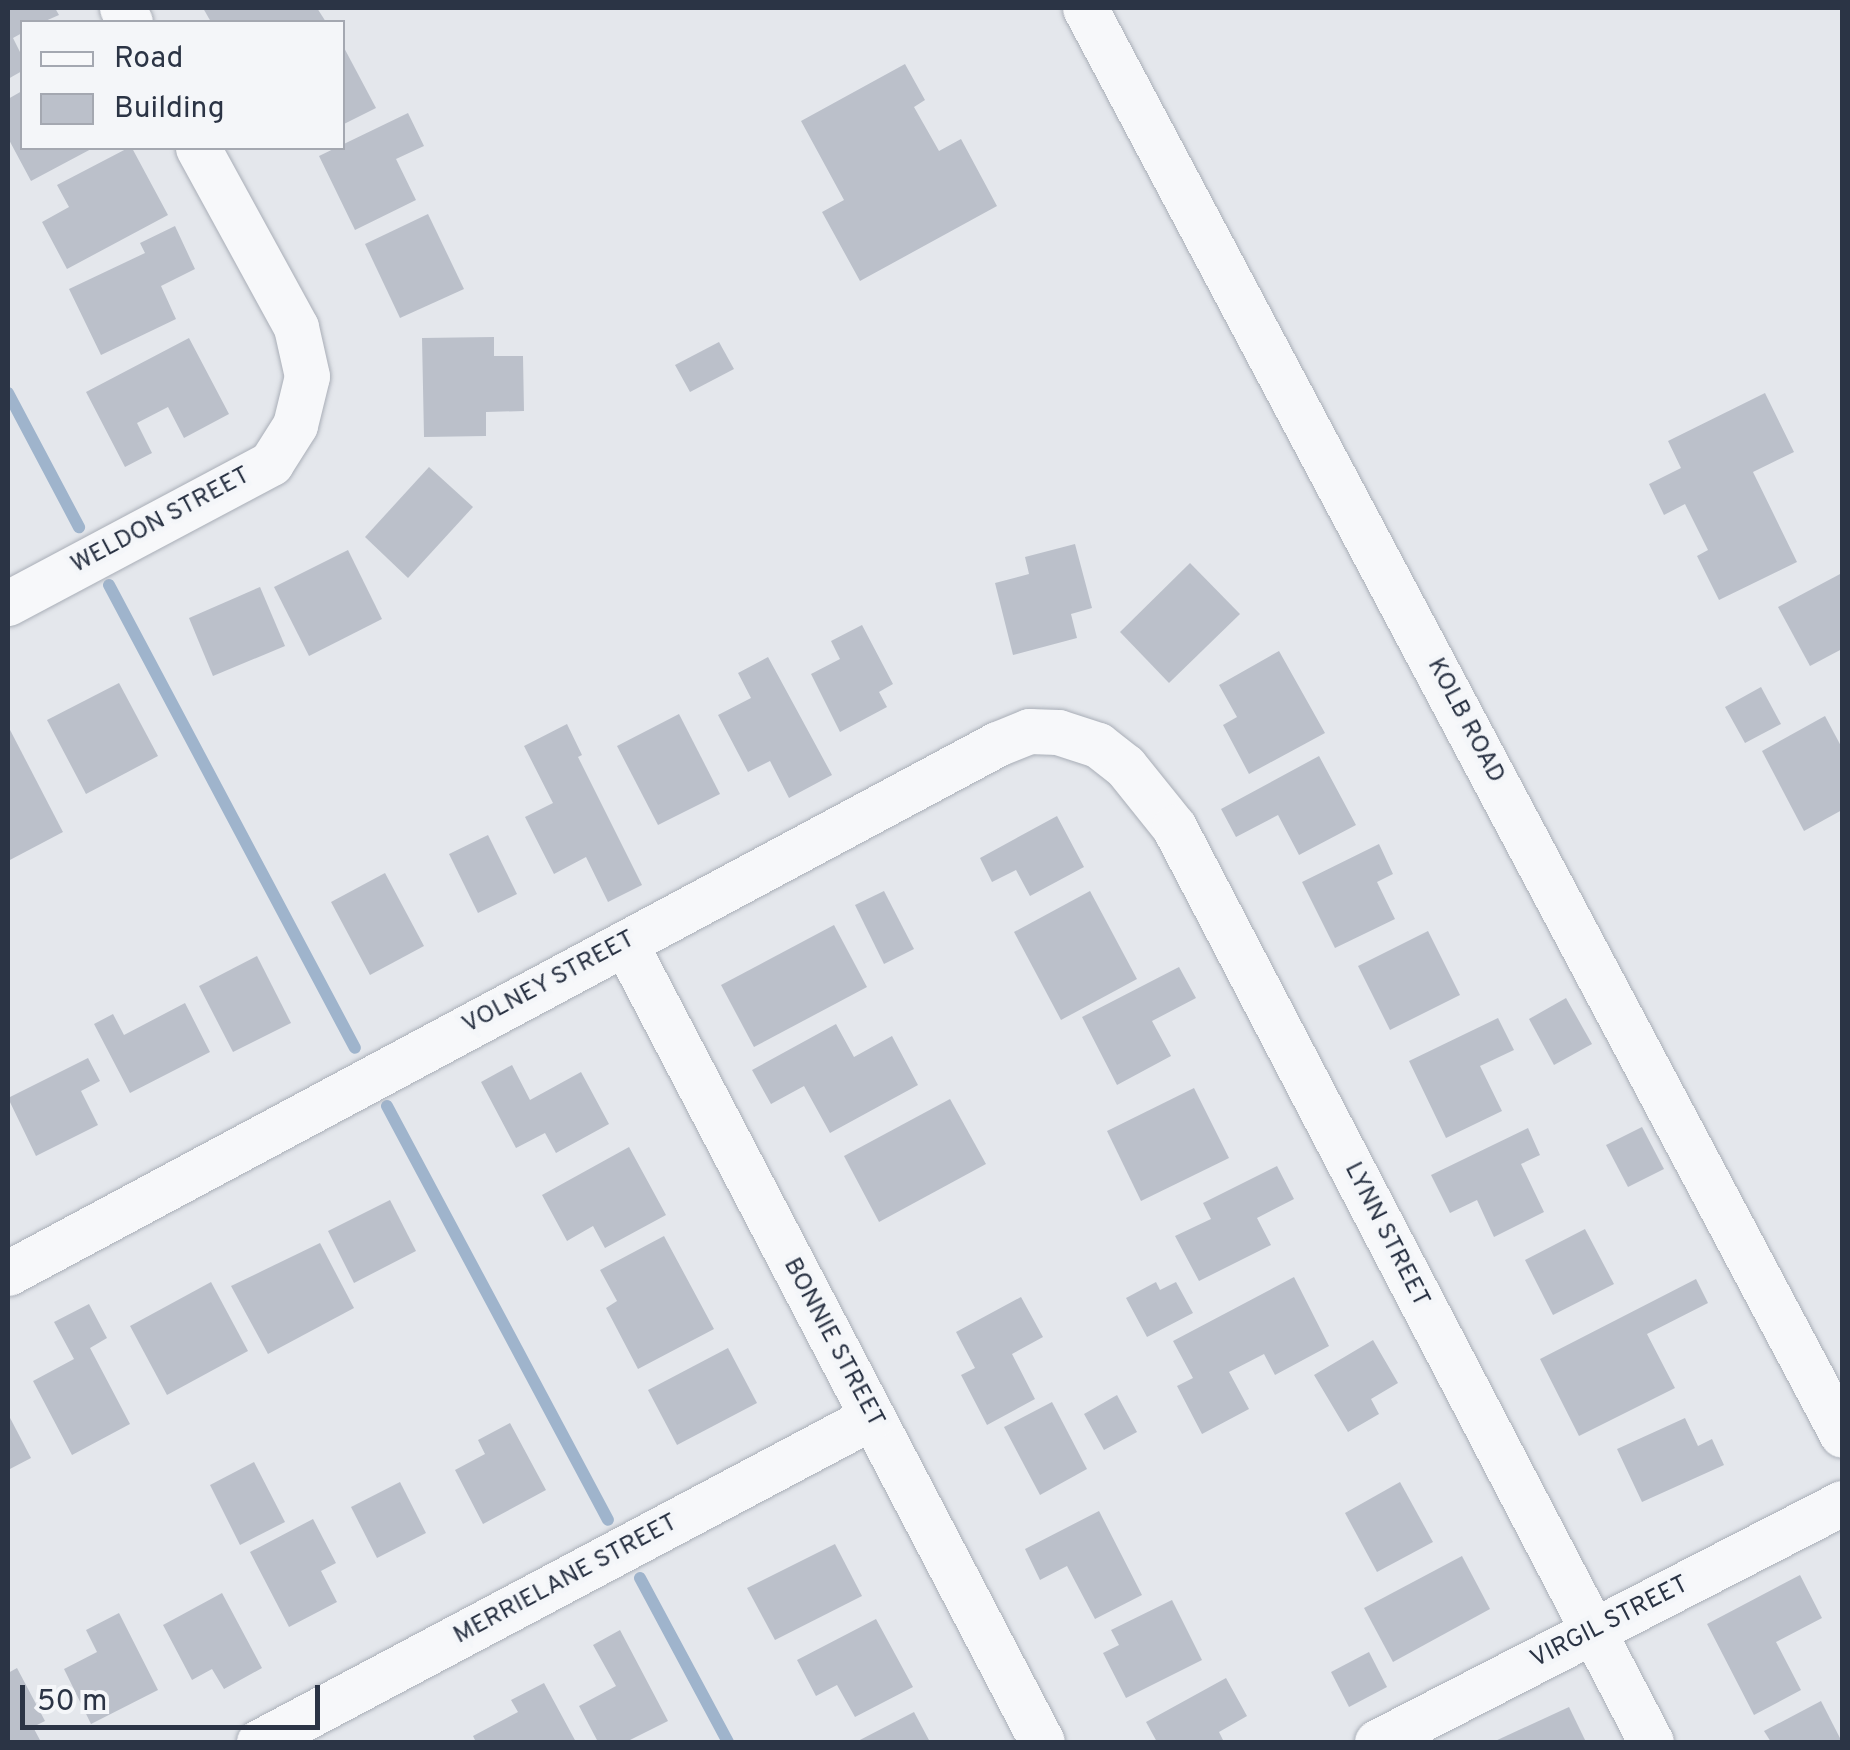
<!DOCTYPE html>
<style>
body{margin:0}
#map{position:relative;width:1850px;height:1750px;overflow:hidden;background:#e4e7ec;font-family:Overpass,sans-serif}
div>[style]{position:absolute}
.stream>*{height:12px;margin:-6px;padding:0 6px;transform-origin:6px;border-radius:6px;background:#9fb4cc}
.building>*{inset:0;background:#bbc0ca}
.roads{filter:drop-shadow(0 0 2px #a9aeb7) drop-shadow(0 0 2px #a9aeb7)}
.street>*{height:45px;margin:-22.5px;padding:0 22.5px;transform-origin:22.5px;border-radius:22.5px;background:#f7f8fa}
span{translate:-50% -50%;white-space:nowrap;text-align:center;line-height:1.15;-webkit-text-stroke:9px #f4f6f9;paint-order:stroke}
.street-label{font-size:25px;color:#2b3445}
.frame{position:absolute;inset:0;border:10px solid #2b3445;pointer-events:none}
.legend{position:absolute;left:20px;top:20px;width:325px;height:130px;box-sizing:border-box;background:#f4f6f9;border:2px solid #a4a8b1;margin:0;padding:12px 18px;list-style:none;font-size:30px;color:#2b3445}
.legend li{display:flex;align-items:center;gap:20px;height:50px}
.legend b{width:50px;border:2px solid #a4a8b1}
.scale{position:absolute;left:20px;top:1685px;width:300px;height:45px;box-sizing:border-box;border:5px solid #2b3445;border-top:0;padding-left:12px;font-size:30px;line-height:35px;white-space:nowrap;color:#2b3445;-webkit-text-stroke:8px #f4f6f9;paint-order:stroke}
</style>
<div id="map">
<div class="stream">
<i style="left:8px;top:393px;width:152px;rotate:62.1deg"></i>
<i style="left:109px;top:585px;width:524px;rotate:62.02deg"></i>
<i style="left:387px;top:1106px;width:469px;rotate:61.9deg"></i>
<i style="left:640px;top:1578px;width:186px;rotate:61.8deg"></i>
</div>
<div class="building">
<i style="clip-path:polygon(8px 8px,55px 8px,59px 15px,43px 22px,22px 22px,22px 33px,13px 38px,22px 56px,22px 71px,8px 79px)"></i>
<i style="clip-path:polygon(203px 8px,317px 8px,326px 22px,211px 22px)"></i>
<i style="clip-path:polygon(342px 44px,376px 108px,342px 125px)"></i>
<i style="clip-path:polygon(905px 64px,925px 100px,914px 107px,939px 151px,961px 139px,997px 206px,860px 281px,822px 212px,844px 200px,801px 121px)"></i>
<i style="clip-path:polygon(22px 91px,22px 148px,93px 148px,31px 181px,8px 138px,8px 99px)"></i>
<i style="clip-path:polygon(408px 113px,424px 146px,396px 159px,416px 200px,355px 230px,319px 156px)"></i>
<i style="clip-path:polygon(128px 148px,132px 148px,168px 215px,67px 269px,42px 222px,69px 207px,57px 185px)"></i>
<i style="clip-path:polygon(428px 214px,464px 289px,400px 318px,365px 244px)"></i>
<i style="clip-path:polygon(175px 226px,195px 269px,161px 286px,176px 319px,101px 355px,69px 289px,145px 253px,140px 243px)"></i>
<i style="clip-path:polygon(494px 337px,494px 356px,523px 356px,524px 411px,486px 412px,486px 436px,424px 437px,422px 338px)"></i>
<i style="clip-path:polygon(189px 338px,229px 414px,184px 438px,168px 407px,137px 423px,152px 453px,125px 467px,86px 392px)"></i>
<i style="clip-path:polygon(719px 342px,734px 369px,690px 392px,675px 365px)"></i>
<i style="clip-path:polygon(1765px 393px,1794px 452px,1753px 472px,1797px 562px,1719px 600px,1697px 556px,1708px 550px,1685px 504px,1664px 515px,1649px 484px,1681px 468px,1668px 441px)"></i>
<i style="clip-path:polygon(429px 467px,473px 507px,408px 578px,365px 537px)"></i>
<i style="clip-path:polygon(1075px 544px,1092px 608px,1071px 614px,1077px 638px,1013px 655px,995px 583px,1029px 574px,1025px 557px)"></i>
<i style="clip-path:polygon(348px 550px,382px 619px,309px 656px,274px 587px)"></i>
<i style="clip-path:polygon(1190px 563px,1240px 614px,1169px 683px,1120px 632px)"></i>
<i style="clip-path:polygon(1842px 573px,1842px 649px,1810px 666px,1778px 607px)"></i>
<i style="clip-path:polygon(260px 587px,285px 646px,213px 676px,189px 618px)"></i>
<i style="clip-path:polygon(862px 625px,893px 684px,879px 692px,887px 707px,840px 732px,811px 674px,840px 659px,831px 641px)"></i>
<i style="clip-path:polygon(1279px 651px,1325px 733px,1249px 774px,1223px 725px,1237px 717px,1219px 685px)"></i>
<i style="clip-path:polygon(768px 657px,832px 775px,789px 798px,770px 761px,748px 772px,718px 715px,751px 698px,738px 673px)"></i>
<i style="clip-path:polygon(119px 683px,158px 756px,86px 794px,47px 720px)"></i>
<i style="clip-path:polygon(1761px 687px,1781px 724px,1745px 743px,1725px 707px)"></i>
<i style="clip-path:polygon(679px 714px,720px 794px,658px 825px,617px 746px)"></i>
<i style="clip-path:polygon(1825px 716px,1842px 748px,1842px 810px,1804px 831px,1762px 751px)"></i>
<i style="clip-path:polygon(567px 724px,582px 755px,578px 757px,642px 885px,608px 902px,586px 857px,554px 874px,525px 817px,553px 803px,524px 746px)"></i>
<i style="clip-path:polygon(8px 726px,63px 832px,8px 861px)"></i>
<i style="clip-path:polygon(1319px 756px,1356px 825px,1299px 855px,1278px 815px,1236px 837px,1221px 809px)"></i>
<i style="clip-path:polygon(1057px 816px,1084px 867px,1030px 896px,1016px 870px,992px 882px,980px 858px)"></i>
<i style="clip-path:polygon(488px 835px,517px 894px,478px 913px,449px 854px)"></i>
<i style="clip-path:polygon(1379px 844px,1393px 874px,1377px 882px,1395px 919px,1335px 948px,1302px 882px)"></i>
<i style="clip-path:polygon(385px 873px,424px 946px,370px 975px,331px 902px)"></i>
<i style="clip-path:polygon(884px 891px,914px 949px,884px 964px,855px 905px)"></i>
<i style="clip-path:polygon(1090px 891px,1137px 979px,1061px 1020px,1014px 932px)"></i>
<i style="clip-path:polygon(834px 925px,867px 987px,754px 1047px,721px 985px)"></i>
<i style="clip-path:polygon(1428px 931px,1460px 995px,1390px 1030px,1358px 966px)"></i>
<i style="clip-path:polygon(257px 956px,291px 1023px,233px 1052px,199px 986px)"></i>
<i style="clip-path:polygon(1179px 967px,1196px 998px,1152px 1021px,1171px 1056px,1117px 1085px,1082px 1017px)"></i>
<i style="clip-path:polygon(1566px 998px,1592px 1044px,1554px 1065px,1529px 1019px)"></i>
<i style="clip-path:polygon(185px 1003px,210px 1052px,130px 1093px,94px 1024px,113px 1014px,124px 1035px)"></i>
<i style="clip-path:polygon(1498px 1018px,1514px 1050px,1480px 1066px,1502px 1111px,1446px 1138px,1409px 1061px)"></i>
<i style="clip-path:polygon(836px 1024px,854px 1057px,892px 1036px,918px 1085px,830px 1133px,804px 1086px,771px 1104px,752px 1070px)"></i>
<i style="clip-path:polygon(88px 1058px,100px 1081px,81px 1091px,98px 1125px,36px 1156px,8px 1098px)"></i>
<i style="clip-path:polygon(512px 1065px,530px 1100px,581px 1072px,609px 1124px,556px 1153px,545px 1133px,516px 1148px,481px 1082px)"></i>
<i style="clip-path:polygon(1194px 1088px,1229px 1158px,1141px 1201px,1107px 1131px)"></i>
<i style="clip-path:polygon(950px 1099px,986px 1164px,879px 1222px,844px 1156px)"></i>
<i style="clip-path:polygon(1642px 1127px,1664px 1169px,1628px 1187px,1606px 1145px)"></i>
<i style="clip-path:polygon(1528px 1128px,1540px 1155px,1521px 1164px,1544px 1212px,1494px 1237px,1477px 1200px,1450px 1213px,1431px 1175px)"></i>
<i style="clip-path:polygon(629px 1147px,666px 1215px,605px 1248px,593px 1226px,567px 1241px,542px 1195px)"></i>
<i style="clip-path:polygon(1277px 1166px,1294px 1199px,1257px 1218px,1271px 1245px,1199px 1281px,1175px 1236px,1211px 1219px,1203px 1203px)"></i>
<i style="clip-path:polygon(390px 1200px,416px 1251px,354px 1283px,328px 1231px)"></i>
<i style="clip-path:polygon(1585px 1229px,1614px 1284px,1553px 1315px,1525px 1260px)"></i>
<i style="clip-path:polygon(664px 1236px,714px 1329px,638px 1369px,606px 1308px,617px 1301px,600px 1270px)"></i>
<i style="clip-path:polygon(320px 1243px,354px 1308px,268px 1354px,231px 1286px)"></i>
<i style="clip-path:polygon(1294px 1277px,1329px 1346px,1275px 1375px,1264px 1354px,1229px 1372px,1249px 1409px,1202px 1434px,1177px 1386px,1193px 1378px,1173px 1341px)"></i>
<i style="clip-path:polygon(1696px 1279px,1708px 1303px,1647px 1334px,1675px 1388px,1579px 1436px,1540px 1359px)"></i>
<i style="clip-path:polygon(211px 1282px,248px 1351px,167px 1395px,130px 1326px)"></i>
<i style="clip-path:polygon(1156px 1282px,1160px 1290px,1176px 1282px,1193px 1313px,1147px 1337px,1126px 1298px)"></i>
<i style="clip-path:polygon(1021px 1297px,1043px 1337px,1012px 1354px,1035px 1399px,987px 1425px,961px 1375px,975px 1368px,956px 1332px)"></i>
<i style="clip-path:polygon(89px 1304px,107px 1338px,90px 1348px,130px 1424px,72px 1455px,33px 1381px,74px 1359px,54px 1322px)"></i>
<i style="clip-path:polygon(1373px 1340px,1398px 1383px,1371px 1399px,1379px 1414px,1348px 1432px,1314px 1375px)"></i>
<i style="clip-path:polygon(728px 1348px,757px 1403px,677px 1445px,648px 1390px)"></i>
<i style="clip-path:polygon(1117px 1395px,1137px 1432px,1104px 1450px,1084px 1414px)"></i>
<i style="clip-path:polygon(1052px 1402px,1087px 1469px,1040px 1495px,1004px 1427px)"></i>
<i style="clip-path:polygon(8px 1414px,31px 1458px,8px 1470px)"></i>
<i style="clip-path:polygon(1685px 1418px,1698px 1446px,1712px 1439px,1724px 1465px,1642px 1502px,1617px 1449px)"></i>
<i style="clip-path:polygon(510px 1423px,546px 1490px,483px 1524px,455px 1470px,485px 1454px,478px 1440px)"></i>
<i style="clip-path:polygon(254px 1462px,285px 1522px,240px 1545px,210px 1485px)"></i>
<i style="clip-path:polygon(400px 1482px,426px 1533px,377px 1558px,351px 1507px)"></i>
<i style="clip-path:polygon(1400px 1482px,1433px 1542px,1377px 1572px,1345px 1513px)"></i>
<i style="clip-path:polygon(1099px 1511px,1142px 1595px,1095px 1619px,1067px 1566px,1040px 1580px,1025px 1549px)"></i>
<i style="clip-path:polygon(313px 1519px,336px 1563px,321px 1571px,337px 1602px,289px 1627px,250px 1552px)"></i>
<i style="clip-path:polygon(835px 1544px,862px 1596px,775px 1640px,747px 1588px)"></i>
<i style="clip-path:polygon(1462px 1556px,1490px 1609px,1393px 1662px,1364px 1608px)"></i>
<i style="clip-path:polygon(1800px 1575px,1822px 1618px,1776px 1642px,1801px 1690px,1754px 1715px,1707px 1624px)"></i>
<i style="clip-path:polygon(222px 1593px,262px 1668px,224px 1689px,212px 1669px,192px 1680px,163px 1625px)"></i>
<i style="clip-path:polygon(1172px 1600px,1202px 1660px,1126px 1698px,1103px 1653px,1119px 1645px,1111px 1630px)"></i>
<i style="clip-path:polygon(119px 1613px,158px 1690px,91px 1724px,64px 1669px,97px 1652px,86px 1630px)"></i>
<i style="clip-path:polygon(876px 1619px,913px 1687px,855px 1717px,837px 1685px,816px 1696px,797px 1660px)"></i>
<i style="clip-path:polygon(620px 1630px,668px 1721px,626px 1742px,598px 1742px,579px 1706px,616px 1686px,593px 1645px)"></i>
<i style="clip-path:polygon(1369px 1652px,1387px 1687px,1349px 1707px,1331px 1672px)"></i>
<i style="clip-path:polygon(17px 1668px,45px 1721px,33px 1727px,41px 1742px,8px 1742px,8px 1673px)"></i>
<i style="clip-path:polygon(1226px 1678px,1247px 1716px,1219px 1732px,1224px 1742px,1157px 1742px,1146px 1722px)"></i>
<i style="clip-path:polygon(544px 1683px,576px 1742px,476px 1742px,473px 1736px,518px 1712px,511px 1700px)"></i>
<i style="clip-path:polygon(1821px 1701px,1842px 1742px,1771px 1742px,1764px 1731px)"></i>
<i style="clip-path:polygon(1569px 1707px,1586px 1742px,1493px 1742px)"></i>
<i style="clip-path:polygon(914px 1712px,930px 1742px,856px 1742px)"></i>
</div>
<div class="roads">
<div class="street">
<i style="left:122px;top:8px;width:16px;rotate:60deg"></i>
<i style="left:1085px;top:8px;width:1615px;rotate:62.05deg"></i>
<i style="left:8px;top:603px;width:298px;rotate:-28deg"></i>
<i style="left:271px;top:463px;width:45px;rotate:-57.7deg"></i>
<i style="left:295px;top:425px;width:50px;rotate:-76.2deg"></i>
<i style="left:307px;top:376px;width:50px;rotate:-102.7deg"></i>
<i style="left:296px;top:327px;width:204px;rotate:-118.7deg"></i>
<i style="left:625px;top:943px;width:901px;rotate:62.44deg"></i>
<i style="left:8px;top:1273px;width:1122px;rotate:-28.14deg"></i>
<i style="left:997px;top:744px;width:35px;rotate:-22deg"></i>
<i style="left:1029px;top:731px;width:29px;rotate:2deg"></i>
<i style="left:1058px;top:732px;width:42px;rotate:18deg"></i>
<i style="left:1098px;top:745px;width:34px;rotate:38deg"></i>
<i style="left:1125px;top:766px;width:78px;rotate:51.2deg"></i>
<i style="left:1174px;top:827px;width:1032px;rotate:62.47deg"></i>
<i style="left:259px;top:1742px;width:694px;rotate:-27.93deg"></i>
<i style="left:1377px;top:1742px;width:523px;rotate:-27.2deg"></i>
</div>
</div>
<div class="street-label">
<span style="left:161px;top:521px;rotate:-28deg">WELDON STREET</span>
<span style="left:1465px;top:721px;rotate:62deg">KOLB ROAD</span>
<span style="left:549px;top:983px;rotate:-28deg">VOLNEY STREET</span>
<span style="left:1386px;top:1235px;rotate:63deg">LYNN STREET</span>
<span style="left:833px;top:1343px;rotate:62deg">BONNIE STREET</span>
<span style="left:566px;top:1580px;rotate:-28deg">MERRIELANE STREET</span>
<span style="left:1610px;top:1623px;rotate:-27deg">VIRGIL STREET</span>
</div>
<div class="frame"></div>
<ul class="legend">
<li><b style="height:12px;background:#f7f8fa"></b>Road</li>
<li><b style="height:28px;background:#bbc0ca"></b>Building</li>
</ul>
<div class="scale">50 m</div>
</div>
